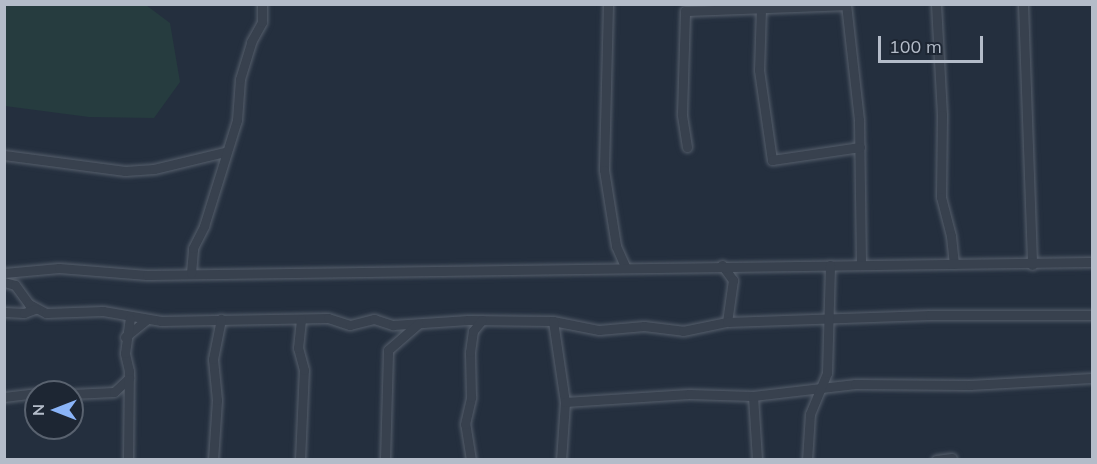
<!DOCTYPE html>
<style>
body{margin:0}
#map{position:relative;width:1097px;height:464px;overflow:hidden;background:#242f3e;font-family:Mulish,sans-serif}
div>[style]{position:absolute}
.green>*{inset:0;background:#263c3f}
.roads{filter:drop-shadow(0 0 2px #565f6c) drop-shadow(0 0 2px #565f6c)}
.minor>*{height:9px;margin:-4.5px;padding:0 4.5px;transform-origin:4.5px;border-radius:4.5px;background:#38414e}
span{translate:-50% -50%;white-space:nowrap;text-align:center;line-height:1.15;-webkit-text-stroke:6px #1d2633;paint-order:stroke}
.frame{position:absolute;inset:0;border:6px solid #b4bcc9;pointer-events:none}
.north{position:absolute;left:24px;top:380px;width:60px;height:60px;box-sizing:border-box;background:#1d2633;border:2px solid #59626f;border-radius:50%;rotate:270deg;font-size:16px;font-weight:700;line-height:24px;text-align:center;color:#b4bcc9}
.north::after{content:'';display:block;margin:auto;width:21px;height:27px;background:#8ab4f8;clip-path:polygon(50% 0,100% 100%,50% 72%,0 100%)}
.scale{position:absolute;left:878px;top:36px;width:105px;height:27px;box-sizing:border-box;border:3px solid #b4bcc9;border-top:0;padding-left:8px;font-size:18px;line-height:21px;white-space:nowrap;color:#b4bcc9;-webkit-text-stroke:4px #1d2633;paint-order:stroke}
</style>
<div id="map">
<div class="green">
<i style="clip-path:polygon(5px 4px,146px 5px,170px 23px,180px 82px,154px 118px,89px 117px,5px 106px)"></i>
</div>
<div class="roads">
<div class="minor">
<i style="left:608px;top:4px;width:166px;rotate:91.4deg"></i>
<i style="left:604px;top:170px;width:77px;rotate:81deg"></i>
<i style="left:616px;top:246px;width:24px;rotate:66deg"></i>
<i style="left:846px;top:4px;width:117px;rotate:83.6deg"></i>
<i style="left:859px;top:120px;width:144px;rotate:89.2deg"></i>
<i style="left:936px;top:4px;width:111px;rotate:86.9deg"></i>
<i style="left:942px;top:115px;width:82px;rotate:90.7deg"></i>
<i style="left:941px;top:197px;width:40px;rotate:75.6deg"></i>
<i style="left:951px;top:236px;width:28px;rotate:84deg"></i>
<i style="left:1023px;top:4px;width:261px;rotate:88deg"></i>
<i style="left:761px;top:8px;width:62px;rotate:91.8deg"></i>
<i style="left:759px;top:70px;width:91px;rotate:81.8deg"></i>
<i style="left:772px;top:160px;width:89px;rotate:-8.4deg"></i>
<i style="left:687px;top:147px;width:33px;rotate:-99deg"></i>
<i style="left:682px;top:114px;width:103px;rotate:-88.3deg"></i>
<i style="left:685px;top:11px;width:161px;rotate:-2.1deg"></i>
<i style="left:4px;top:155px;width:122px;rotate:7.5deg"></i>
<i style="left:125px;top:171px;width:29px;rotate:-4deg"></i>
<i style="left:154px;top:169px;width:73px;rotate:-13.5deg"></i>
<i style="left:722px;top:265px;width:19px;rotate:54deg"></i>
<i style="left:733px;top:280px;width:42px;rotate:98.1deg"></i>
<i style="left:4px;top:273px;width:55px;rotate:-5.2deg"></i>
<i style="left:59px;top:268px;width:88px;rotate:4.5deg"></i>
<i style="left:147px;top:275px;width:945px;rotate:-0.79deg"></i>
<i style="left:191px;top:273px;width:25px;rotate:-85deg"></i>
<i style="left:193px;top:248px;width:25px;rotate:-63deg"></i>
<i style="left:204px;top:226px;width:111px;rotate:-72.7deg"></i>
<i style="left:237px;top:120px;width:41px;rotate:-85.8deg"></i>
<i style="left:240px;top:79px;width:39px;rotate:-73deg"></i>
<i style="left:251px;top:42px;width:23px;rotate:-61deg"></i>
<i style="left:262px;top:22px;width:18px;rotate:-90deg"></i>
<i style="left:4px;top:282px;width:11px;rotate:15deg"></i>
<i style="left:15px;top:285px;width:24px;rotate:54deg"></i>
<i style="left:29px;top:304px;width:19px;rotate:28deg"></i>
<i style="left:46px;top:313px;width:57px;rotate:-2deg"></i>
<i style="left:103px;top:311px;width:59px;rotate:9.8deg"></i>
<i style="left:161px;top:321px;width:167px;rotate:-1deg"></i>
<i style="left:328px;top:318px;width:23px;rotate:18deg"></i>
<i style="left:350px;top:325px;width:25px;rotate:-14deg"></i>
<i style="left:374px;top:319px;width:20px;rotate:18deg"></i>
<i style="left:393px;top:325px;width:75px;rotate:-3.8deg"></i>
<i style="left:468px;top:320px;width:85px;rotate:0.7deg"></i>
<i style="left:553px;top:321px;width:47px;rotate:11.1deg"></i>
<i style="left:599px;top:330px;width:45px;rotate:-5.1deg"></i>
<i style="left:644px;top:326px;width:39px;rotate:7deg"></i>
<i style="left:683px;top:331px;width:45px;rotate:-11.6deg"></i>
<i style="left:727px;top:322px;width:203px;rotate:-2deg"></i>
<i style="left:930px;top:315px;width:162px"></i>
<i style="left:4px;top:312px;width:20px;rotate:3deg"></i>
<i style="left:24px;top:313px;width:12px;rotate:-20deg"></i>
<i style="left:553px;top:321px;width:82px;rotate:81.6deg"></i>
<i style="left:565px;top:402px;width:58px;rotate:93.9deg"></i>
<i style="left:125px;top:337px;width:28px;rotate:-39deg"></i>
<i style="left:72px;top:394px;width:42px;rotate:-2.7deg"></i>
<i style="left:114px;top:392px;width:21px;rotate:-43deg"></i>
<i style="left:753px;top:396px;width:64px;rotate:86.4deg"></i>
<i style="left:4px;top:397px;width:32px;rotate:-7deg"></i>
<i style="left:565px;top:402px;width:124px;rotate:-3.7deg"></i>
<i style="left:689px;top:394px;width:64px;rotate:1.8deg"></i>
<i style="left:753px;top:396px;width:103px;rotate:-6.7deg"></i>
<i style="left:855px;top:384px;width:115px;rotate:0.5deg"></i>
<i style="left:970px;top:385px;width:122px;rotate:-3.3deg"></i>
<i style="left:128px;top:460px;width:89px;rotate:-89.4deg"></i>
<i style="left:129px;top:371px;width:18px;rotate:-103deg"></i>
<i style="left:125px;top:353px;width:35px;rotate:-82deg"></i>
<i style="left:213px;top:460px;width:60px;rotate:-86.2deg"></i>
<i style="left:217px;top:400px;width:41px;rotate:-95.6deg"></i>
<i style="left:213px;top:359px;width:41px;rotate:-78.7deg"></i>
<i style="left:300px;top:460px;width:90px;rotate:-87.5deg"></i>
<i style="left:304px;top:370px;width:23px;rotate:-105deg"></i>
<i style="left:298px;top:348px;width:29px;rotate:-84deg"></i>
<i style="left:385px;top:460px;width:110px;rotate:-88.4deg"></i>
<i style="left:388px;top:350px;width:40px;rotate:-41deg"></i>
<i style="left:471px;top:460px;width:36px;rotate:-99deg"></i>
<i style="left:465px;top:424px;width:28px;rotate:-77deg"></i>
<i style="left:471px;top:397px;width:45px;rotate:-91.3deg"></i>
<i style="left:470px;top:352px;width:21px;rotate:-82deg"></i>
<i style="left:473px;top:331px;width:14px;rotate:-51deg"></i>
<i style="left:807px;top:460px;width:46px;rotate:-86.3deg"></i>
<i style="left:810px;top:414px;width:44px;rotate:-67.5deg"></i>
<i style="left:827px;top:373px;width:108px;rotate:-88.4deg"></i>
<i style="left:936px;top:460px;width:16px;rotate:-7deg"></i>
</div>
</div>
<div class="frame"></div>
<div class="north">N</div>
<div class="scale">100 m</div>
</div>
